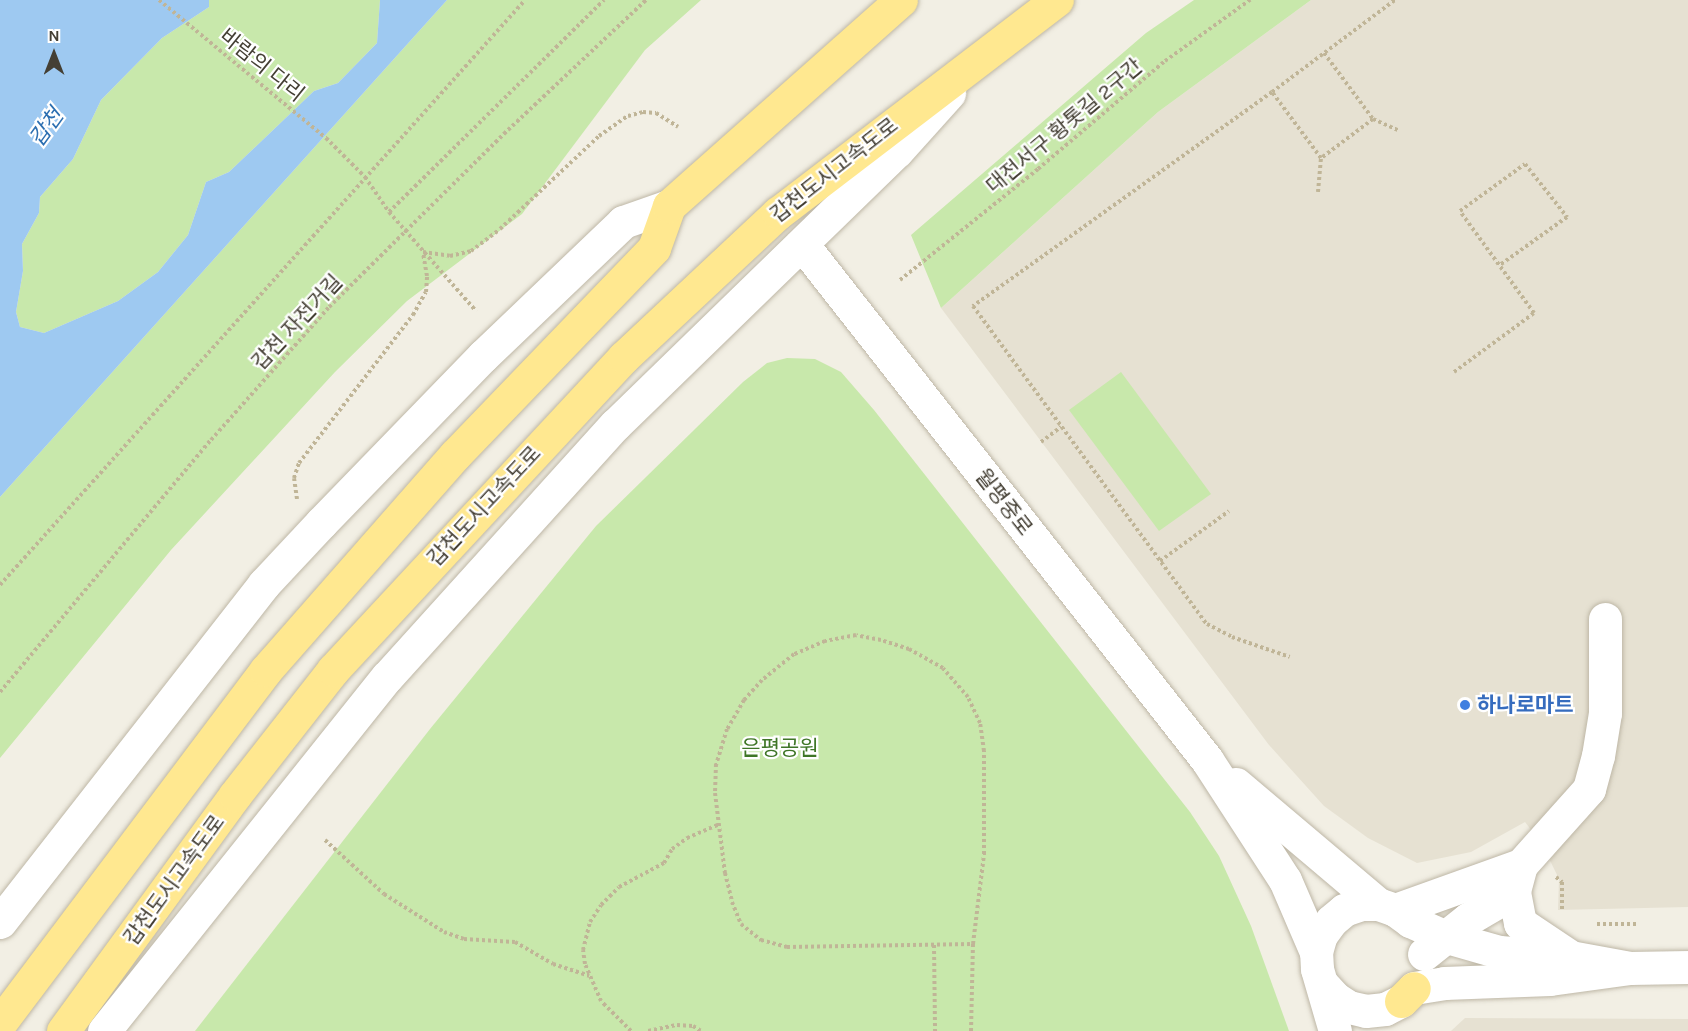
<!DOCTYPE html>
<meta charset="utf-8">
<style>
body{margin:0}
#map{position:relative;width:1688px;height:1031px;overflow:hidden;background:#f2efe4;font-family:Karla,"Noto Sans KR",sans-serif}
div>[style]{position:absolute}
.residential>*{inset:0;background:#e6e1d2}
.green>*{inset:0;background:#c8e8ab}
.water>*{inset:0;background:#9ec9f1}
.path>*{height:4px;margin-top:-2px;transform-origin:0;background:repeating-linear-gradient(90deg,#c0b597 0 3px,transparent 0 6px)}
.roads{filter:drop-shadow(0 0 2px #beb7a6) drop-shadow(0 0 2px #beb7a6)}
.minor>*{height:33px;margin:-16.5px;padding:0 16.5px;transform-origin:16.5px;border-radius:16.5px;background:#fff}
.major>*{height:33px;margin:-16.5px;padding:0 16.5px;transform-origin:16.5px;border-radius:16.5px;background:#ffe890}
.dots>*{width:16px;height:16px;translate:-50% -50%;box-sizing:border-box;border:3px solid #fff;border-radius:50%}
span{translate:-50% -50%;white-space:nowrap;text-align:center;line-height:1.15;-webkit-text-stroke:4.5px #fff;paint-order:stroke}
.street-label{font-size:21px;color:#443f34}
.shop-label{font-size:21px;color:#366cbe;font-weight:700}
.left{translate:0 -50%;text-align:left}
.park-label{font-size:21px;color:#3f7627}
.water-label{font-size:22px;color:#2c6fb1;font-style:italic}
.north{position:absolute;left:24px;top:24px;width:60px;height:60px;-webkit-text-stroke:4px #fff;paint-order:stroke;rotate:0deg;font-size:16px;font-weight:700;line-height:24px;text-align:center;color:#443f34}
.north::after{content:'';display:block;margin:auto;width:21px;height:27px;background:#443f34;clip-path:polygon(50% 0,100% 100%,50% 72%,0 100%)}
</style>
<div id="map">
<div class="residential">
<i style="clip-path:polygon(1311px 0,1688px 0,1688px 907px,1558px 910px,1559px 879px,1542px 844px,1525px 822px,1471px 852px,1417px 863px,1368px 838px,1324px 806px,1269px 745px,941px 308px,1158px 112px)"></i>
<i style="clip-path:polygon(1465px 1018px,1688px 1019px,1688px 1031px,1451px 1031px)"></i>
</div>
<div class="green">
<i style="clip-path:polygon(209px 0,380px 0,377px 43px,338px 83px,314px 91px,229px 172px,206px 182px,188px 235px,158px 272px,118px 301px,44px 333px,20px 327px,16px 312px,23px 271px,22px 244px,39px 213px,40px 197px,73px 159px,101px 100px,162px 38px,209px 7px)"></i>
<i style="clip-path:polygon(447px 0,701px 0,645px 50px,522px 214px,407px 301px,335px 372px,171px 550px,0 758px,0 497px)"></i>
<i style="clip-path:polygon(1194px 0,1311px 0,1158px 112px,941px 308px,911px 235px,1146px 33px)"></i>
<i style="clip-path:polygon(787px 358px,815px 359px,841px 372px,874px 410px,1190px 812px,1219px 856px,1251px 926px,1289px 1031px,195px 1031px,430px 729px,596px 526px,743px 382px,767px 363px)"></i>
<i style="clip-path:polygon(1121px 372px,1211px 494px,1159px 531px,1069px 410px)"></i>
</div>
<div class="water">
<i style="clip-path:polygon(0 0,209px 0,209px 7px,162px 38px,101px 100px,73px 159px,40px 197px,39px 213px,22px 244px,23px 271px,16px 312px,20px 327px,44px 333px,118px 301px,158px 272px,188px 235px,206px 182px,229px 172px,314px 91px,338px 83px,377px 43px,380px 0,447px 0,0 497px)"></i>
</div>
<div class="path">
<i style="left:159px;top:0;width:217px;rotate:39.6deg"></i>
<i style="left:326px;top:138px;width:55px;rotate:45deg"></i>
<i style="left:365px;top:177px;width:42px;rotate:55.6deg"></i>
<i style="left:389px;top:212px;width:132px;rotate:48.7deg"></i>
<i style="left:1324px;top:53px;width:82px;rotate:53.4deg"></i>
<i style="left:1373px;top:119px;width:65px;rotate:143.1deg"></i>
<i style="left:1321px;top:158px;width:82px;rotate:-126.6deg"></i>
<i style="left:1272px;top:92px;width:154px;rotate:-36.8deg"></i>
<i style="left:1272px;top:92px;width:368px;rotate:144.4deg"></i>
<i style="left:973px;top:306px;width:395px;rotate:53.7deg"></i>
<i style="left:1207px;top:624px;width:28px;rotate:27deg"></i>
<i style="left:1232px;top:637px;width:61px;rotate:19deg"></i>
<i style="left:1373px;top:119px;width:27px;rotate:24deg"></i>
<i style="left:1318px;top:192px;width:34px;rotate:-85deg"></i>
<i style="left:389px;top:212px;width:302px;rotate:-44.6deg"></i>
<i style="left:423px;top:252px;width:27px;rotate:8deg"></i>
<i style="left:450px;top:256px;width:22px;rotate:-13deg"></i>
<i style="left:471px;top:251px;width:36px;rotate:-37deg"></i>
<i style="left:500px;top:229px;width:136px;rotate:-43.2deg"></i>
<i style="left:599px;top:136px;width:35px;rotate:-35deg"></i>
<i style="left:628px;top:116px;width:16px;rotate:-15deg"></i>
<i style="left:643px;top:112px;width:13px;rotate:4deg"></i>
<i style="left:656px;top:113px;width:26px;rotate:32deg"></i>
<i style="left:900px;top:280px;width:177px;rotate:-38.8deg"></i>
<i style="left:1038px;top:169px;width:167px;rotate:-40.4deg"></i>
<i style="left:1165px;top:61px;width:105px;rotate:-35.7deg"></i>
<i style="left:1454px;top:372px;width:99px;rotate:-36.4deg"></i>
<i style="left:1534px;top:313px;width:126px;rotate:-126deg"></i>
<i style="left:1460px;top:211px;width:80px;rotate:-35.9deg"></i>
<i style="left:1525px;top:164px;width:68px;rotate:51.6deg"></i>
<i style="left:1567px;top:217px;width:82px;rotate:144.4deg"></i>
<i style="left:1041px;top:442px;width:25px;rotate:-37deg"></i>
<i style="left:297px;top:499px;width:21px;rotate:-98deg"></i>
<i style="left:294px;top:478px;width:16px;rotate:-72deg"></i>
<i style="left:299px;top:463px;width:187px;rotate:-52.4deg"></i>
<i style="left:413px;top:315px;width:26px;rotate:-61deg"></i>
<i style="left:426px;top:292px;width:16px;rotate:-86deg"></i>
<i style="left:427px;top:276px;width:23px;rotate:-100deg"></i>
<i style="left:1160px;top:561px;width:85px;rotate:-35.9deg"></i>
<i style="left:0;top:585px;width:786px;rotate:-48.09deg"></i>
<i style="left:0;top:692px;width:329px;rotate:-50.1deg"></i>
<i style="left:211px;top:440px;width:178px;rotate:-48.4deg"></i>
<i style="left:329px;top:307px;width:252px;rotate:-44.7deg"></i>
<i style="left:508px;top:130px;width:190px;rotate:-43.3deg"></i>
<i style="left:325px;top:840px;width:80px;rotate:42.5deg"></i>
<i style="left:384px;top:894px;width:71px;rotate:32.3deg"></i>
<i style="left:444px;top:932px;width:21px;rotate:19deg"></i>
<i style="left:464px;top:939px;width:51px;rotate:3.4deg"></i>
<i style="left:515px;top:942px;width:44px;rotate:30.1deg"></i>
<i style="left:553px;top:964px;width:38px;rotate:18deg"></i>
<i style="left:1556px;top:877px;width:8px;rotate:40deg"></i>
<i style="left:1562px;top:882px;width:27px;rotate:90deg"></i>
<i style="left:1597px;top:924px;width:41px"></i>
<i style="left:934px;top:945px;width:86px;rotate:89.3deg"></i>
<i style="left:631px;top:1031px;width:42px;rotate:-135deg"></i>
<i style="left:601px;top:1001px;width:40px;rotate:-113.4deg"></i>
<i style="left:585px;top:964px;width:14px;rotate:-98deg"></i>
<i style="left:583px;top:950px;width:29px;rotate:-76deg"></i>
<i style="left:590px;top:922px;width:20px;rotate:-57deg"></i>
<i style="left:601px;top:905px;width:25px;rotate:-45deg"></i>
<i style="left:619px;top:887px;width:51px;rotate:-28.1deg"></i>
<i style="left:664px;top:863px;width:16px;rotate:-60deg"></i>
<i style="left:672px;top:849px;width:19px;rotate:-36deg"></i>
<i style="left:687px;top:838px;width:34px;rotate:-23deg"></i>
<i style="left:648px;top:1031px;width:30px;rotate:-12deg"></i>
<i style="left:677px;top:1025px;width:16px;rotate:4deg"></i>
<i style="left:693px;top:1026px;width:9px;rotate:32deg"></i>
<i style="left:971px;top:1031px;width:87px;rotate:-88.7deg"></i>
<i style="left:973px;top:944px;width:91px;rotate:-83deg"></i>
<i style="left:984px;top:854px;width:103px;rotate:-90deg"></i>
<i style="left:984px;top:751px;width:28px;rotate:-98deg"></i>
<i style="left:980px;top:723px;width:29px;rotate:-115deg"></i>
<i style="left:968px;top:697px;width:38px;rotate:-131deg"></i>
<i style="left:943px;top:668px;width:39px;rotate:-151deg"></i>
<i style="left:909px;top:649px;width:29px;rotate:-162deg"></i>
<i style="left:881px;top:640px;width:25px;rotate:-169deg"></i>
<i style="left:856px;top:635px;width:32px;rotate:169deg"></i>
<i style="left:825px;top:641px;width:34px;rotate:157deg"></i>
<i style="left:794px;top:654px;width:41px;rotate:140.9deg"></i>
<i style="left:762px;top:680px;width:27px;rotate:132deg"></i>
<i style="left:744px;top:700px;width:34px;rotate:120deg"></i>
<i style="left:727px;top:729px;width:37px;rotate:107deg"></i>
<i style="left:716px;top:764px;width:29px;rotate:92deg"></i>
<i style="left:715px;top:793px;width:81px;rotate:82.9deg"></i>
<i style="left:725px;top:873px;width:30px;rotate:76deg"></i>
<i style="left:732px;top:902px;width:24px;rotate:68deg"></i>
<i style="left:741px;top:924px;width:26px;rotate:39deg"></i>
<i style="left:761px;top:940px;width:27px;rotate:15deg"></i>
<i style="left:787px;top:947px;width:186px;rotate:-0.9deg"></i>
</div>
<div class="roads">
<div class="minor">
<i style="left:802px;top:244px;width:656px;rotate:51.87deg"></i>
<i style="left:1207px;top:760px;width:143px;rotate:57deg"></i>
<i style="left:1285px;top:880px;width:78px;rotate:66.7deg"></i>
<i style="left:1236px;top:784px;width:186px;rotate:40.2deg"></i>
<i style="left:1521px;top:865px;width:28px;rotate:105deg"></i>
<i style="left:1514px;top:892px;width:32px;rotate:79deg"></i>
<i style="left:1520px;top:923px;width:58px;rotate:33.7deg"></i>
<i style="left:1395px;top:910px;width:134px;rotate:-19.7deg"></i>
<i style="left:1521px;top:865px;width:102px;rotate:-48.2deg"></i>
<i style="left:1589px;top:789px;width:34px;rotate:-75deg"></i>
<i style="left:1598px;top:756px;width:44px;rotate:-80.8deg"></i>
<i style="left:1605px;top:713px;width:94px;rotate:-90deg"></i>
<i style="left:0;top:922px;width:429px;rotate:-52deg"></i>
<i style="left:264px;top:584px;width:83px;rotate:-46.9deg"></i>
<i style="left:321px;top:523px;width:233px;rotate:-45.9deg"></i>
<i style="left:483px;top:356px;width:194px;rotate:-43.7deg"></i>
<i style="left:623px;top:222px;width:49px;rotate:-19.2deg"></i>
<i style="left:1424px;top:954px;width:56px;rotate:-38.5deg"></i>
<i style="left:1468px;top:919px;width:53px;rotate:-30.4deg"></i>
<i style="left:1323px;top:985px;width:18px;rotate:47deg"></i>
<i style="left:1335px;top:998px;width:17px;rotate:33deg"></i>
<i style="left:1349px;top:1007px;width:17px;rotate:13deg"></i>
<i style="left:1366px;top:1011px;width:19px;rotate:-6deg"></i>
<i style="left:1385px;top:1009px;width:18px;rotate:-27deg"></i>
<i style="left:1414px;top:988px;width:30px;rotate:-9deg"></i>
<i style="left:1444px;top:983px;width:106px;rotate:-2.2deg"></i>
<i style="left:1550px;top:979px;width:81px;rotate:-7.8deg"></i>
<i style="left:1630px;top:968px;width:58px;rotate:-1deg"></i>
<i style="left:104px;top:1031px;width:453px;rotate:-51.4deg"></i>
<i style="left:387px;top:677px;width:340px;rotate:-47.9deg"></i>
<i style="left:615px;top:425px;width:393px;rotate:-44.2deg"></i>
<i style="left:897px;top:151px;width:78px;rotate:-48.1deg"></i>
<i style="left:1335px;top:1031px;width:65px;rotate:-106.2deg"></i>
<i style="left:1317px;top:969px;width:17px;rotate:-93deg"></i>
<i style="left:1316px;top:952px;width:18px;rotate:-74deg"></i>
<i style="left:1321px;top:935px;width:17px;rotate:-54deg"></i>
<i style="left:1331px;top:921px;width:17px;rotate:-40deg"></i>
<i style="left:1344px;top:910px;width:18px;rotate:-19deg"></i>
<i style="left:1361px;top:904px;width:17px"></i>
<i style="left:1378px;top:904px;width:18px;rotate:19deg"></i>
<i style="left:1395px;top:910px;width:19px;rotate:36deg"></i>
<i style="left:1410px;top:921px;width:36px;rotate:24deg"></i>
<i style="left:1443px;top:936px;width:58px;rotate:15.9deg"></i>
<i style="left:1499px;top:952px;width:71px;rotate:4deg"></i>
<i style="left:1570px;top:957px;width:61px;rotate:10.4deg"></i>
</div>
<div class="major">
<i style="left:1401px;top:1001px;width:18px;rotate:-45deg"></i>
<i style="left:0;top:1023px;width:442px;rotate:-53deg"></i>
<i style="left:266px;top:670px;width:286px;rotate:-48.7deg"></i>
<i style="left:455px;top:455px;width:287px;rotate:-46.1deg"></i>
<i style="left:654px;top:248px;width:45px;rotate:-70.3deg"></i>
<i style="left:669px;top:206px;width:310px;rotate:-41.6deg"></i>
<i style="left:63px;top:1031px;width:292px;rotate:-53.9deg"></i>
<i style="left:235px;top:795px;width:159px;rotate:-51.9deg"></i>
<i style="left:333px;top:670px;width:427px;rotate:-47.1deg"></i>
<i style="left:624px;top:357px;width:211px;rotate:-43.1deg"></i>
<i style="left:778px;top:213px;width:351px;rotate:-37.4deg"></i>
</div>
</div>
<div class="dots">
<i style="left:1465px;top:705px;background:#3f7fe0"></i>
</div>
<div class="street-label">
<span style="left:262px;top:65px;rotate:39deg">바람의 다리</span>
<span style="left:1064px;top:126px;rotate:-40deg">대전서구 황톳길 2구간</span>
<span style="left:834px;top:170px;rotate:-38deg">갑천도시고속도로</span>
<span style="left:297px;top:322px;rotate:-47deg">갑천 자전거길</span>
<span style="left:1004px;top:502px;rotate:52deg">월평중로</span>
<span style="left:484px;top:506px;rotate:-47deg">갑천도시고속도로</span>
<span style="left:174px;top:880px;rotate:-54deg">갑천도시고속도로</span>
</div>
<div class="shop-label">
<span class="left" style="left:1477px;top:705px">하나로마트</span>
</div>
<div class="park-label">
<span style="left:780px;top:748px">은평공원</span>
</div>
<div class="water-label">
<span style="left:47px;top:128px;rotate:-54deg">갑천</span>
</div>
<div class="north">N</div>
</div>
